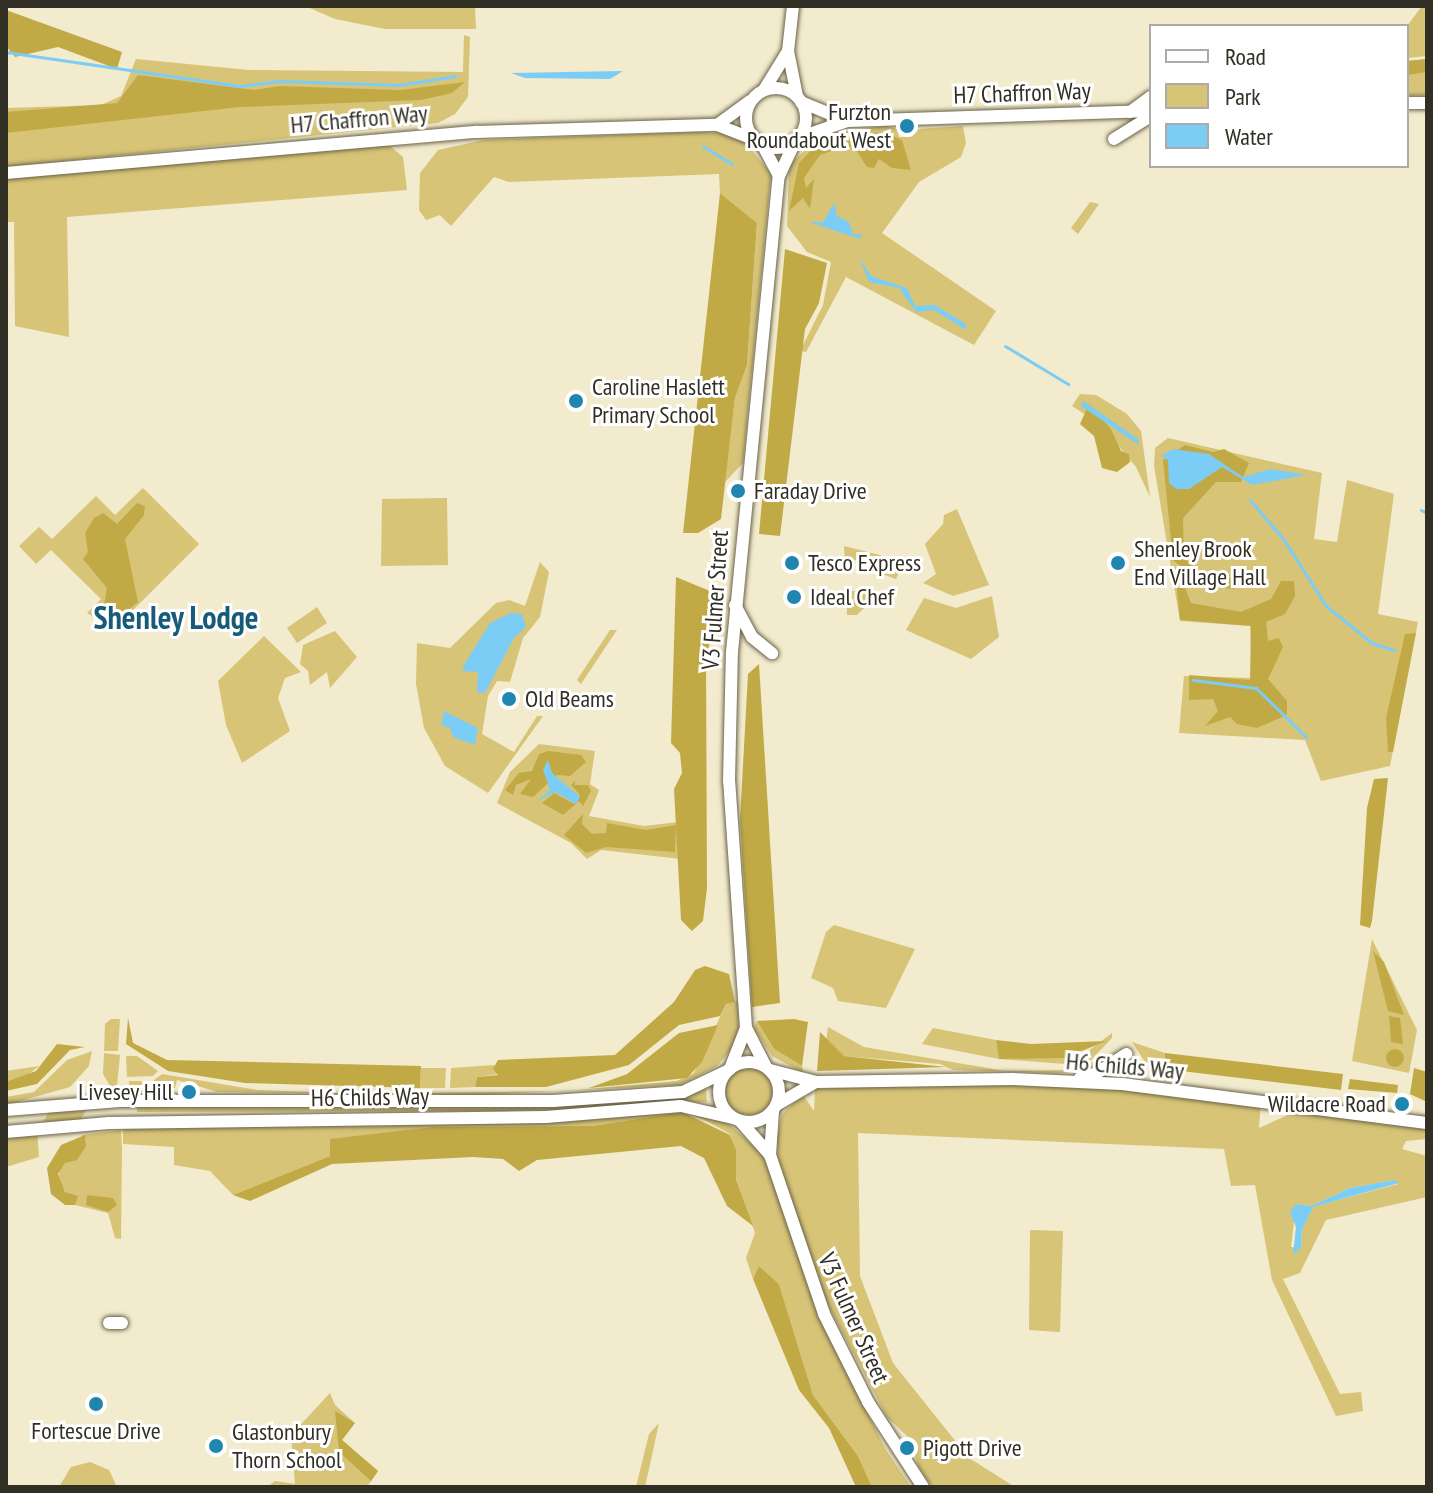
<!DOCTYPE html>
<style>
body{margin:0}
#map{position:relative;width:1433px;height:1493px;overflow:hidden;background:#f2ebcd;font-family:"PT Sans Narrow",sans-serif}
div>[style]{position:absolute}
.green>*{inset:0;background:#d7c477}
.round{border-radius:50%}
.forest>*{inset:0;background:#c1aa45}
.water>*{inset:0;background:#7bcdf6}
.stream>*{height:3px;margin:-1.5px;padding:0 1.5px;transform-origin:1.5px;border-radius:1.5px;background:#7bcdf6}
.roads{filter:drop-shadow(0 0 2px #696248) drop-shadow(0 0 2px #696248)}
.tertiary>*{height:12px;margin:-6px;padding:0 6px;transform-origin:6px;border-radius:6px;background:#fff}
.tertiary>.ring{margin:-6px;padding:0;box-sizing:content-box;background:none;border:12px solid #fff;border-radius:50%}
.dots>*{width:22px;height:22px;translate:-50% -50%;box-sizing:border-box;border:4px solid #fff;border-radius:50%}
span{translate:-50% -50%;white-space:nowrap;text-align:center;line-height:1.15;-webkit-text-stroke:6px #fff;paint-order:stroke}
.street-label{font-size:24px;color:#312e23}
.poi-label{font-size:24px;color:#312e23}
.right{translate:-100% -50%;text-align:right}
.left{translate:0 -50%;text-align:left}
.district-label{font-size:32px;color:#175b78;font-weight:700}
.frame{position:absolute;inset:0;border:8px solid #312e23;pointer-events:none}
.legend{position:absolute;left:1149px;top:24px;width:260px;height:144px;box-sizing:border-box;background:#fff;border:2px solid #adaba7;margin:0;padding:10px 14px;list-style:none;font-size:24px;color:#312e23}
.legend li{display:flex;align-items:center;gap:16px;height:40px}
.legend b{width:40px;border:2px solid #adaba7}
</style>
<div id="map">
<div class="green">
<i style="clip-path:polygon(305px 6px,475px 6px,476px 29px,385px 29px,335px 19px)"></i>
<i style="clip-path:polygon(1422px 6px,1427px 6px,1427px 56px,1407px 58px,1407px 26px)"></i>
<i style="clip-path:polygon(464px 35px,470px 37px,468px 97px,455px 114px,438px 123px,6px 167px,6px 108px,101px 105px,121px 96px,136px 59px,249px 70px,463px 72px)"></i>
<i style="clip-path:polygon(1427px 59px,1427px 95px,1407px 96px,1407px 61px)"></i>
<i style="clip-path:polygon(886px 126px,897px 129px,899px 137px,911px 137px,919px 129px,963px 126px,966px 143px,961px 157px,919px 182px,882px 233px,996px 311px,974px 345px,846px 277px,806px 352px,800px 351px,823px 305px,831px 262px,807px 252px,787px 226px,789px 165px,822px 134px)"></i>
<i style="clip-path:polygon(696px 132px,722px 133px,746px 143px,771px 174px,743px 463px,725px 482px,735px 398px,747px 365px,757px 223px,720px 193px,719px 174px,509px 182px,494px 177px,451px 226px,440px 215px,426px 220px,419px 210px,420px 173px,438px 150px,483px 140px)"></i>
<i style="clip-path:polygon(389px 145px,403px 157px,407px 190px,67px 217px,69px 337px,15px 326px,14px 222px,6px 222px,6px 179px)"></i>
<i style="clip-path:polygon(1090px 202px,1099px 204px,1078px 234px,1071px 228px)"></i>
<i style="clip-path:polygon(1080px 394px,1096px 395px,1127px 414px,1141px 431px,1150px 497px,1136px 467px,1100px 424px,1072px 406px)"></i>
<i style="clip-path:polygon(1168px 438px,1322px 473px,1314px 539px,1337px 542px,1347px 480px,1394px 494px,1378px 614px,1418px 622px,1390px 766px,1321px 781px,1305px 740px,1179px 733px,1184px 676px,1252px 678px,1250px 626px,1180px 621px,1154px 466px,1155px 448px)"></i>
<i style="clip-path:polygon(143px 488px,199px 544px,124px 619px,103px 623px,87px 613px,101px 599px,51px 550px,36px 564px,19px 546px,39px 527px,52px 539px,96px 496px,115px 515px)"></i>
<i style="clip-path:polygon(447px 498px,448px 565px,381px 566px,382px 499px)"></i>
<i style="clip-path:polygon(957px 509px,989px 585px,953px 596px,923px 583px,936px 574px,925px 544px,943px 524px,944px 515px)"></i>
<i style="clip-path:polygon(844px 546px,880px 555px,900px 570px,896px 579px,871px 570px,871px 560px,845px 560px)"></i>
<i style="clip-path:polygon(540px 562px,549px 572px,540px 617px,523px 638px,510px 682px,497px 681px,488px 696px,482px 734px,514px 752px,537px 716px,543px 716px,488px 793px,445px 766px,424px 728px,416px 684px,417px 643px,450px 648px,496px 603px,509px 600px,525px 606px)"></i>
<i style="clip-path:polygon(847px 591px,872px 591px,870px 602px,857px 615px,847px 615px)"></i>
<i style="clip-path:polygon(992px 596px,999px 637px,971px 659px,906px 630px,924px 598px,956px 608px)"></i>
<i style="clip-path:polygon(317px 607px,327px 623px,297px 643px,287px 628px)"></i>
<i style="clip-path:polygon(610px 630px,617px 630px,581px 684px,577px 680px)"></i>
<i style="clip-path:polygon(335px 631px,357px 657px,330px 688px,327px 672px,310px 685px,308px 671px,300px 664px,303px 645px)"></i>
<i style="clip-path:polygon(264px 636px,301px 672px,285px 678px,278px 698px,290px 731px,242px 763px,226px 725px,218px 681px)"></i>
<i style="clip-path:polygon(539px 744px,595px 751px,590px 784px,599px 790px,589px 816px,644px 826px,678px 822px,681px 859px,601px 850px,587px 859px,571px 843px,497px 803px,510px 772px)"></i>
<i style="clip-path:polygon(834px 925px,915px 949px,886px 1008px,838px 1001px,833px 988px,811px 978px,826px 932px)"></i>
<i style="clip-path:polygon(1372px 939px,1417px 1030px,1409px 1073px,1352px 1061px)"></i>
<i style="clip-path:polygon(738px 1001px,739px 1029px,730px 1051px,717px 1066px,680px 1085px,480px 1095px,218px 1092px,177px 1080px,175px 1088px,136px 1093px,129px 1088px,129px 1081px,153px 1081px,162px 1074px,257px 1090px,364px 1094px,566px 1091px,677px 1081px,694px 1073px,726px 1004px)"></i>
<i style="clip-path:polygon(111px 1019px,120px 1019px,118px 1051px,104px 1051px,105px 1024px)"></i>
<i style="clip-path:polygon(757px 1021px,774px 1049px,802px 1066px,803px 1073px,772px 1056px,754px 1029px)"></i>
<i style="clip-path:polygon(828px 1027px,864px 1047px,1005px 1071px,1075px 1070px,1115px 1052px,1099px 1065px,1078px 1072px,1057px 1073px,953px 1070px,940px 1064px,843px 1056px,826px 1042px)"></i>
<i style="clip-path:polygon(933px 1028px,996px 1040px,1000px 1059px,1083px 1055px,1112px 1033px,1112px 1038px,1091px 1060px,1065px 1064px,999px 1059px,922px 1044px)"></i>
<i style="clip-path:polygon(1132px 1042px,1165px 1053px,1164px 1069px,1145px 1062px)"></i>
<i style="clip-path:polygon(92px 1051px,89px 1066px,70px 1087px,6px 1105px,6px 1097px,34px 1092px,67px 1060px)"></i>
<i style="clip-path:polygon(104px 1053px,120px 1055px,117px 1086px,110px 1086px,103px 1074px)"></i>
<i style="clip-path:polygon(126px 1056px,137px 1056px,158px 1071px,153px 1076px,127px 1077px)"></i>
<i style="clip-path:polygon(495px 1065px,498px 1074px,477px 1077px,475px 1087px,450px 1088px,451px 1068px)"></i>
<i style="clip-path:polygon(39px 1066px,24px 1078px,6px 1082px,6px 1071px)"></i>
<i class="round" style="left:725px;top:1067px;width:48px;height:48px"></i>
<i style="clip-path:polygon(421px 1068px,446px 1068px,445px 1088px,420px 1088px)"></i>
<i style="clip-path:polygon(evenodd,1012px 1079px,1261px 1099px,1259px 1128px,1308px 1106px,1427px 1123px,1427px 1139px,1406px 1141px,1402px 1149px,1427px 1156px,1427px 1197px,1326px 1220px,1300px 1273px,1283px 1279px,1340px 1394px,1361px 1392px,1363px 1411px,1336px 1416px,1272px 1280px,1255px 1185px,1231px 1186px,1224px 1149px,858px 1133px,860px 1276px,893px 1363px,969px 1458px,1015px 1487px,932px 1487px,918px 1466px,911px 1440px,887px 1417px,817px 1284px,779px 1171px,777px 1139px,782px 1114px,803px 1095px,814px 1111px,815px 1089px,1012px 1079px,1394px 1180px,1398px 1184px,1312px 1207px,1302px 1230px,1301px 1248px,1291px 1247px,1296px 1204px,1311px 1206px,1350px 1188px,1394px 1180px)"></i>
<i style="clip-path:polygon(706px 1089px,707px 1102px,502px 1111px,137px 1112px,137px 1103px,688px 1095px)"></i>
<i style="clip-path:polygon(88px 1107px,81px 1119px,43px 1122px,49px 1112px)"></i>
<i style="clip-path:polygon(682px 1110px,727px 1122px,765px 1157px,819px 1317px,886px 1450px,911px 1487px,872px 1487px,858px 1456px,813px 1395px,779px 1284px,759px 1266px,753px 1279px,746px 1258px,755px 1233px,736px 1178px,736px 1149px,730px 1134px,701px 1118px,682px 1112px,592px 1126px,432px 1127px,330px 1140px,330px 1156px,233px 1195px,210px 1171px,174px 1165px,174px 1147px,123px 1144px,123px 1125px)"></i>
<i style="clip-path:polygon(37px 1129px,39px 1157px,6px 1167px,6px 1132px)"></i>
<i style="clip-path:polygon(121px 1130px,122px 1149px,121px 1239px,115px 1238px,108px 1213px,75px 1205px,58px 1181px,60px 1168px,86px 1140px,82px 1135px)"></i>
<i style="clip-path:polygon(1030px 1230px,1063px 1231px,1060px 1332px,1029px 1330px)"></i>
<i style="clip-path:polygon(330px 1393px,335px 1405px,355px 1423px,342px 1440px,378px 1471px,367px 1487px,267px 1487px,275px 1481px,295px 1484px,291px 1435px)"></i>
<i style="clip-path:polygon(659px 1423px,645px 1487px,636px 1487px,649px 1434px)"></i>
<i style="clip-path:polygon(90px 1462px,109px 1470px,117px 1487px,59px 1487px,71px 1467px)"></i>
</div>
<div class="forest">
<i style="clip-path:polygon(6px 10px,122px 52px,117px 69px,58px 47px,15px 57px,6px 46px)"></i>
<i style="clip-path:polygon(1427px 59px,1427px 72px,1407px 75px,1407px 61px)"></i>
<i style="clip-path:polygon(138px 75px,254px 90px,280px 86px,400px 90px,465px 82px,452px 93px,421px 100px,240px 107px,6px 133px,6px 112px,117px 103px)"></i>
<i style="clip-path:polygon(846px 132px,887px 133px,902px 140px,911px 170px,892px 168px,879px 159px,874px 168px,867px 167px,854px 147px,840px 148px,820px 155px,804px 178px,806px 188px,814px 179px,810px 209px,803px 198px,789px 211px,799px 163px,814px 147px)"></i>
<i style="clip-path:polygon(720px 193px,757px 223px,747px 365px,735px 398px,721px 519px,698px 533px,683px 533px)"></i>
<i style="clip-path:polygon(785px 249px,827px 263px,819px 303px,805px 329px,780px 536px,759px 534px)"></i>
<i style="clip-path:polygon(1089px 404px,1111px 429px,1121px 451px,1129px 454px,1130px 462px,1117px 472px,1102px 468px,1094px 436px,1080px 424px)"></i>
<i style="clip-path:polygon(1185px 445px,1213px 452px,1224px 449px,1249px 463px,1241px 482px,1216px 482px,1183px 518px,1184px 558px,1203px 576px,1235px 578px,1235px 589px,1205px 586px,1173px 560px,1163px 460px)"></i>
<i style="clip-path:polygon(137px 503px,145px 506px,144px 515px,125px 539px,138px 602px,121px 616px,103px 611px,107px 588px,83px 559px,88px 552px,85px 533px,94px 518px,103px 513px,117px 524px)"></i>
<i style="clip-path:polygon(676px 577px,710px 591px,718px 611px,706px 658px,707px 888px,703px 921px,692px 931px,681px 920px,674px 789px,682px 773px,680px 753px,671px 743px)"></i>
<i style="clip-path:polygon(1176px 580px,1183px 582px,1191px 603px,1241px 612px,1271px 599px,1281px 581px,1294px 581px,1295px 596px,1285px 614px,1266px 622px,1268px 641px,1279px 638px,1283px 647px,1268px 679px,1287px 701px,1287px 715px,1257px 728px,1237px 724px,1230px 717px,1205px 726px,1218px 711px,1213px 699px,1189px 700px,1189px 675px,1250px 680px,1251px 626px,1180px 620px)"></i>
<i style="clip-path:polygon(1416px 633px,1393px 752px,1388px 752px,1386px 718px,1405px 634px)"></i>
<i style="clip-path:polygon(759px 664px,780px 1003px,752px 1007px,740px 820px,748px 674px)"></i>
<i style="clip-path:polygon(548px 751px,581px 755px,586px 762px,570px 776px,557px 775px,533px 797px,520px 794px,531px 779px,516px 785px,513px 795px,505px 790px,519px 773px,532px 771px,539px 754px)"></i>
<i style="clip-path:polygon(1388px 778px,1372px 921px,1370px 928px,1360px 925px,1367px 808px,1374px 779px)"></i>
<i style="clip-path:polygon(576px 780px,574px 785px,588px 785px,591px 791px,583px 806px,579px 801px,563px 815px,542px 803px,554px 793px,574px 804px,580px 795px,571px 785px)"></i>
<i style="clip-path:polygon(583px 814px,582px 824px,592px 834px,606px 833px,607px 823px,646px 830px,676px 825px,675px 852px,606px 847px,586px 853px,564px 835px)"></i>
<i style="clip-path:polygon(1373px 951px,1384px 962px,1404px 1015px,1388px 1011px)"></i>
<i style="clip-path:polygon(705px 966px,729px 974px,735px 1002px,726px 1004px,720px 1016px,679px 1025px,629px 1065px,546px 1087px,475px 1087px,477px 1077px,498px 1075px,493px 1069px,498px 1060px,615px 1055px,674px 1002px,695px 970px)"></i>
<i style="clip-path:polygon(1389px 1016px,1400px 1018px,1403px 1044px,1391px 1042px)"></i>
<i style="clip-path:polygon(128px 1018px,133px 1043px,167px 1060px,421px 1066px,420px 1088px,245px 1083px,168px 1071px,126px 1044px)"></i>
<i style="clip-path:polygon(794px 1019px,808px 1022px,802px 1066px,774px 1049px,757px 1021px)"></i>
<i style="clip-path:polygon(718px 1025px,702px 1062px,687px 1078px,589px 1088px,627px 1074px,679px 1033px)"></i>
<i style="clip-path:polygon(820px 1032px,844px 1056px,946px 1067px,817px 1071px)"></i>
<i style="clip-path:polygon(996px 1040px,1031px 1044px,1106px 1041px,1065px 1058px,999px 1059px)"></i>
<i style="clip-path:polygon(57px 1044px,85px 1047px,70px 1050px,37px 1084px,6px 1091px,6px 1082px,36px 1071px)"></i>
<i class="round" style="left:1386px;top:1049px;width:18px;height:18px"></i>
<i style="clip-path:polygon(1165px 1053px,1343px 1074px,1341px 1090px,1164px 1069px)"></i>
<i style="clip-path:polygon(1414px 1068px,1427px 1072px,1427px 1102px,1410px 1094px)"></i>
<i style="clip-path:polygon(1350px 1079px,1398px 1085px,1397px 1093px,1348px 1089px)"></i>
<i style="clip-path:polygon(682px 1112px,730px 1135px,736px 1149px,736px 1179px,753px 1226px,727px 1206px,704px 1158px,681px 1146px,537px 1160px,519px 1171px,503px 1159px,473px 1157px,332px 1164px,250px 1201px,233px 1195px,330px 1156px,330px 1139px,432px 1127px,592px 1126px)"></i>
<i style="clip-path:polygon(85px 1135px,86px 1146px,77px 1160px,65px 1163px,58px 1174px,65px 1192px,78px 1196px,75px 1205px,65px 1205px,51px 1194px,47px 1168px,61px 1145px)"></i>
<i style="clip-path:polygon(87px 1195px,113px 1198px,117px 1205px,108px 1212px,86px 1205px)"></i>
<i style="clip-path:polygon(759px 1266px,779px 1284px,813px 1395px,858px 1456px,872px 1487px,856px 1487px,829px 1428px,799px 1390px,753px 1279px)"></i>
<i style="clip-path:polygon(335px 1411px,355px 1423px,342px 1440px,378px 1471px,371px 1481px,339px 1452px)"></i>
</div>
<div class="water">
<i style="clip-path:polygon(623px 71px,610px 79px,525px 78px,511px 73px)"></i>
<i style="clip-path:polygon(834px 203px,837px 216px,849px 222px,853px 234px,862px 235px,860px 239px,809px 222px,823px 222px)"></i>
<i style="clip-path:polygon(859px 257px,871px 276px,907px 288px,915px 306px,935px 305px,966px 324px,966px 330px,934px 310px,916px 312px,899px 288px,869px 282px)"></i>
<i style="clip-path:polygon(1083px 401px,1138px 439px,1139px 445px,1081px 406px)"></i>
<i style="clip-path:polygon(1173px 449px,1209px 454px,1243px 477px,1271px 469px,1306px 475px,1252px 485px,1222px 467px,1189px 489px,1176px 489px,1169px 483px,1168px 460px,1161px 456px)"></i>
<i style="clip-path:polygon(511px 613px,522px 614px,526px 627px,514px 638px,485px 693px,477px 692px,478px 672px,462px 671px,464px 665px,490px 623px)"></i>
<i style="clip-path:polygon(444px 711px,478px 728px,475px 745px,453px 737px,450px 728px,441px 725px)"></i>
<i style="clip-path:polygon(548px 760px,552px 773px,580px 797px,576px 804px,555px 792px,536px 802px,550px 790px,543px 770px)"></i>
<i style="clip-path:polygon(1394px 1180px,1399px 1183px,1313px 1207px,1302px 1230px,1301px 1248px,1293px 1255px,1296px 1227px,1290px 1212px,1296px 1204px,1311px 1206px,1350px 1188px)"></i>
</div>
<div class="stream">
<i style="left:6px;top:52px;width:236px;rotate:8.3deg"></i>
<i style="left:240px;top:86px;width:41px;rotate:-7deg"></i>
<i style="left:281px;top:81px;width:118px;rotate:1.9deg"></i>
<i style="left:399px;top:85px;width:57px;rotate:-9.1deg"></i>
<i style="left:703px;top:146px;width:34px;rotate:32deg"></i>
<i style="left:1005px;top:346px;width:74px;rotate:31.1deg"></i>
<i style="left:1250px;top:500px;width:52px;rotate:49.6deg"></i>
<i style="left:1284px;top:540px;width:78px;rotate:57.5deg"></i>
<i style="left:1326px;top:606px;width:59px;rotate:38.8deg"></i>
<i style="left:1372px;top:643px;width:23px;rotate:18deg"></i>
<i style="left:1421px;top:510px;width:7px;rotate:27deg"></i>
<i style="left:1193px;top:680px;width:64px;rotate:7.2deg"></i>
<i style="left:1256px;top:688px;width:70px;rotate:44.4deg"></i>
</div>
<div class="roads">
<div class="tertiary">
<i style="left:793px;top:6px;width:45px;rotate:96.3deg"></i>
<i style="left:788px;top:51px;width:46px;rotate:78.7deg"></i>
<i class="ring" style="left:746px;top:88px;width:48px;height:48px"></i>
<i style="left:764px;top:90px;width:46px;rotate:-58.4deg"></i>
<i style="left:801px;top:102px;width:50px;rotate:22.4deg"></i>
<i style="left:1407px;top:103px;width:20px"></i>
<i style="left:1130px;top:112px;width:26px;rotate:-36deg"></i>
<i style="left:717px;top:125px;width:41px;rotate:-36deg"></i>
<i style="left:798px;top:138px;width:52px;rotate:-19.1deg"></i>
<i style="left:847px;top:121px;width:304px;rotate:-1.9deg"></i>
<i style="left:1114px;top:139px;width:44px;rotate:-31.9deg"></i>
<i style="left:762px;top:144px;width:36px;rotate:62deg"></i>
<i style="left:6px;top:173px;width:472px;rotate:-5deg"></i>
<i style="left:476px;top:132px;width:241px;rotate:-1.7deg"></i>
<i style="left:717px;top:125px;width:42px;rotate:21deg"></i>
<i style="left:735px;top:605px;width:36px;rotate:62deg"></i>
<i style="left:752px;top:637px;width:26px;rotate:39deg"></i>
<i class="ring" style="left:719px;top:1062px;width:48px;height:48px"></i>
<i style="left:766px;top:1067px;width:44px;rotate:-117.1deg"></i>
<i style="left:746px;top:1028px;width:248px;rotate:-93.9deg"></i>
<i style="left:729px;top:781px;width:129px;rotate:-88.7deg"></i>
<i style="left:732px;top:652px;width:478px;rotate:-84.4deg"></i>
<i style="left:779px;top:176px;width:38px;rotate:-65deg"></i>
<i style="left:730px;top:1069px;width:44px;rotate:-68.7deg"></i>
<i style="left:770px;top:1070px;width:48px;rotate:14.6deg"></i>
<i style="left:816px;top:1082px;width:196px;rotate:-0.9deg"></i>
<i style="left:1012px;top:1079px;width:110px;rotate:2.6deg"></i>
<i style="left:1122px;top:1084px;width:307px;rotate:7.3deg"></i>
<i style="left:1080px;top:1078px;width:18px;rotate:-16deg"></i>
<i style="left:1097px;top:1073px;width:35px;rotate:-33deg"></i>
<i style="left:778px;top:1104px;width:44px;rotate:-30.1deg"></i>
<i style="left:6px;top:1110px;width:114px;rotate:-4.5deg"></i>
<i style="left:120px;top:1101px;width:433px"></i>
<i style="left:553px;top:1101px;width:130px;rotate:-4deg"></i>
<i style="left:683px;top:1092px;width:49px;rotate:-25.5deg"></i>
<i style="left:773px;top:1111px;width:44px;rotate:93.9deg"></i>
<i style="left:770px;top:1155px;width:168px;rotate:71.2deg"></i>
<i style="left:824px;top:1314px;width:98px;rotate:63.4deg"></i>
<i style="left:868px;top:1402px;width:101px;rotate:57.1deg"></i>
<i style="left:741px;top:1122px;width:44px;rotate:48.7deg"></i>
<i style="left:6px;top:1132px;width:103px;rotate:-5deg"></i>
<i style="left:109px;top:1123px;width:437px;rotate:-0.8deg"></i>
<i style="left:546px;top:1117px;width:135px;rotate:-4.7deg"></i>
<i style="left:681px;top:1106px;width:53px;rotate:13deg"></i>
<i style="left:109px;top:1323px;width:13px"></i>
</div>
</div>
<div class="dots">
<i style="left:907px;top:126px;background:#2085af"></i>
<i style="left:576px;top:401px;background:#2085af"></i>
<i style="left:738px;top:491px;background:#2085af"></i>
<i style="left:792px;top:563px;background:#2085af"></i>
<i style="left:1118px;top:563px;background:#2085af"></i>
<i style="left:794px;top:597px;background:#2085af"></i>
<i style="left:509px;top:699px;background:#2085af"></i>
<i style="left:189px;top:1092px;background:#2085af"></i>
<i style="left:1402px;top:1104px;background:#2085af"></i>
<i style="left:96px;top:1404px;background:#2085af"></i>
<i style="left:216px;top:1446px;background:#2085af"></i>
<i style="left:907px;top:1448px;background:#2085af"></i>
</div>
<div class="street-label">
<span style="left:1022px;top:93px;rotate:-2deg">H7 Chaffron Way</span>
<span style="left:359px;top:119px;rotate:-5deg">H7 Chaffron Way</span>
<span style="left:715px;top:600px;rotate:-86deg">V3 Fulmer Street</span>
<span style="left:1125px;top:1066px;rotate:5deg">H6 Childs Way</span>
<span style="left:370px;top:1097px;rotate:-1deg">H6 Childs Way</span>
<span style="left:854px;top:1318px;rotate:66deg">V3 Fulmer Street</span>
</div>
<div class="poi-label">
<span class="right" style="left:891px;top:126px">Furzton<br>Roundabout West</span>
<span class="left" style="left:592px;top:401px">Caroline Haslett<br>Primary School</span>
<span class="left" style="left:754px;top:491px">Faraday Drive</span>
<span class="left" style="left:1134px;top:563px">Shenley Brook<br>End Village Hall</span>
<span class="left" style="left:808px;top:563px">Tesco Express</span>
<span class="left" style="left:810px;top:597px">Ideal Chef</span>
<span class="left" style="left:525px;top:699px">Old Beams</span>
<span class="right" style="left:173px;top:1092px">Livesey Hill</span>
<span class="right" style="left:1386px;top:1104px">Wildacre Road</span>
<span style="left:96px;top:1431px">Fortescue Drive</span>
<span class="left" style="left:232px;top:1446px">Glastonbury<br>Thorn School</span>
<span class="left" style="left:923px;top:1448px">Pigott Drive</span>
</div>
<div class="district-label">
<span style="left:176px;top:617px">Shenley Lodge</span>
</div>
<div class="frame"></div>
<ul class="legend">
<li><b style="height:10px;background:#fff"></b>Road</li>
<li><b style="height:22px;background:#d7c477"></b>Park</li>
<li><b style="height:22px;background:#7bcdf6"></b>Water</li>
</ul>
</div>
